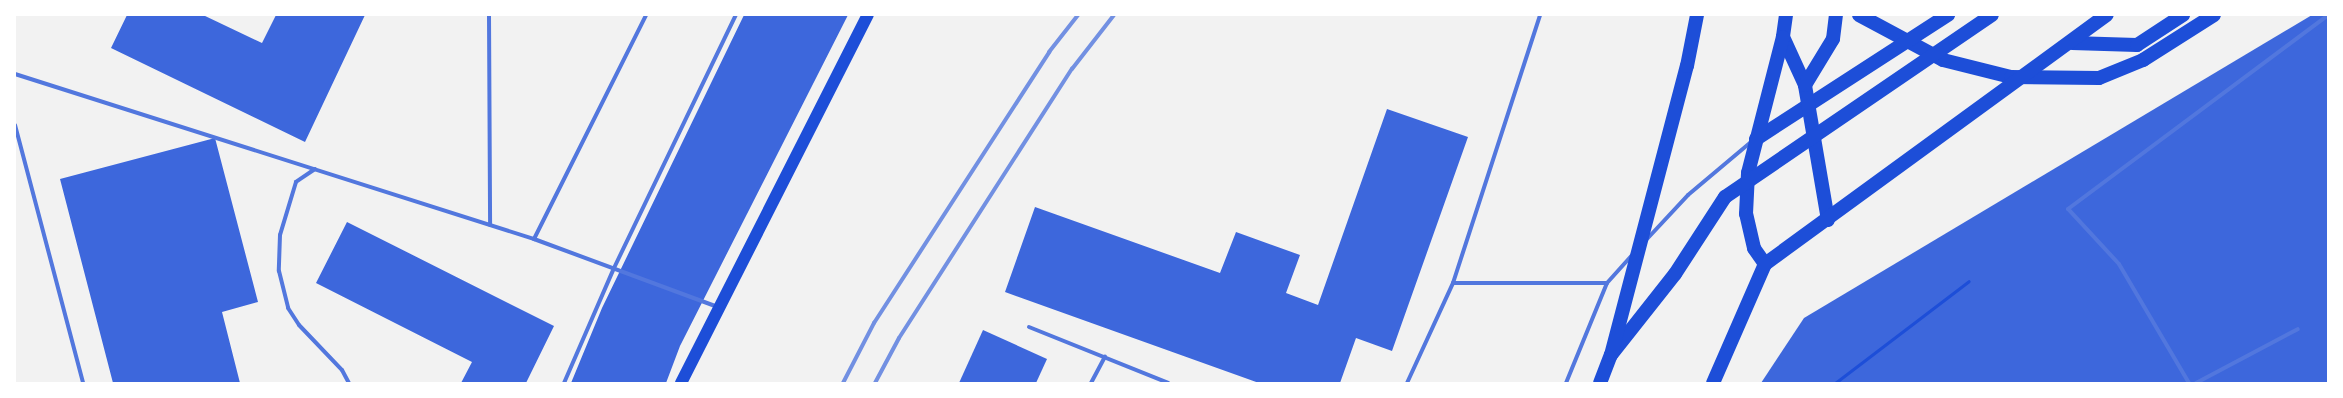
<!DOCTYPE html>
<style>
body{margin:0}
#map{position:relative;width:2343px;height:398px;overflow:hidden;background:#f2f2f2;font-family:Helvetica,sans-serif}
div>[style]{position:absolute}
.building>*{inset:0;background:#3d67dc}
.path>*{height:3px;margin:-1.5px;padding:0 1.5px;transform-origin:1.5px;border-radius:1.5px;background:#1d4ed8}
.service>*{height:4px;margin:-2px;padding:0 2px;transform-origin:2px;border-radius:2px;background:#5277de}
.primary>*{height:12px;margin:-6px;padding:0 6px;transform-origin:6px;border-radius:6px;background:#1d4ed8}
.trunk>*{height:14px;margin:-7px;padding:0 7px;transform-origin:7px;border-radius:7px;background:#1d4ed8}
.rail>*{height:4px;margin:-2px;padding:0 2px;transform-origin:2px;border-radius:2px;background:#7290e2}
span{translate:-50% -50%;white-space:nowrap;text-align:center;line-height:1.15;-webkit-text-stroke:4px #fff;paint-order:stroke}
.frame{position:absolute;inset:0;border:16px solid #fff;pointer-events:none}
</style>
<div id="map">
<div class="building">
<i style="clip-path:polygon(127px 15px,203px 15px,262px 43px,276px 15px,365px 15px,305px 142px,111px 48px)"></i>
<i style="clip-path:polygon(744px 15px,848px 15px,680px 346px,666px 383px,571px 383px,602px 308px)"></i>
<i style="clip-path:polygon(2312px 15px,2328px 15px,2328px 383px,1761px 383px,1804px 318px)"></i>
<i style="clip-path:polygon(1387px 109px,1468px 137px,1392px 351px,1356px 338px,1340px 383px,1259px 383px,1005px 292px,1035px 207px,1220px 273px,1236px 232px,1300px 255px,1286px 293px,1318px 305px)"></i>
<i style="clip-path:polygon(215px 138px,258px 302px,222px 312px,240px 383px,113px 383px,60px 179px)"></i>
<i style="clip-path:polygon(347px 222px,554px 326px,526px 383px,461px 383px,472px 362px,316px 283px)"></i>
<i style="clip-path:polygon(983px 330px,1047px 359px,1036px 383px,959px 383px)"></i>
</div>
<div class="path">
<i style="left:1835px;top:383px;width:168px;rotate:-37.3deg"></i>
</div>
<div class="service">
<i style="left:489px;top:15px;width:210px;rotate:89.7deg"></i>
<i style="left:15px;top:74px;width:545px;rotate:17.64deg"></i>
<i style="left:534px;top:239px;width:196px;rotate:20.3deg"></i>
<i style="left:15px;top:125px;width:267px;rotate:75.2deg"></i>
<i style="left:315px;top:169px;width:23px;rotate:146deg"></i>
<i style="left:296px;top:182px;width:55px;rotate:106.8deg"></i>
<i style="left:280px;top:235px;width:36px;rotate:92deg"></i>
<i style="left:279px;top:271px;width:38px;rotate:76deg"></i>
<i style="left:288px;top:308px;width:20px;rotate:57deg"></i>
<i style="left:299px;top:325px;width:62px;rotate:46.3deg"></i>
<i style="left:342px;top:370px;width:15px;rotate:62deg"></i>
<i style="left:534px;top:239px;width:250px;rotate:-63.4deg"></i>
<i style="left:1647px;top:239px;width:60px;rotate:-47deg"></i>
<i style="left:1688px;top:195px;width:82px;rotate:-40.1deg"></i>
<i style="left:1453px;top:283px;width:154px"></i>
<i style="left:1029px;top:327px;width:150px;rotate:21.9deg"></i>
<i style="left:564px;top:383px;width:125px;rotate:-66.5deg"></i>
<i style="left:614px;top:268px;width:281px;rotate:-64.3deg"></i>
<i style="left:1091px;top:383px;width:30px;rotate:-62deg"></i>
<i style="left:1407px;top:383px;width:110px;rotate:-65.3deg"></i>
<i style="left:1453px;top:283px;width:282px;rotate:-72deg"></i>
<i style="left:1566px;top:383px;width:108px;rotate:-67.7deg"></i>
<i style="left:1607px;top:283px;width:38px;rotate:-48deg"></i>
<i style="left:2189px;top:383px;width:138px;rotate:-120.5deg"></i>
<i style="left:2119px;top:264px;width:75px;rotate:-132.8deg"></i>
<i style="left:2068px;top:209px;width:324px;rotate:-36.7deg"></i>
<i style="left:2196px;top:383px;width:115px;rotate:-27.9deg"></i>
</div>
<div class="primary">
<i style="left:681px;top:383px;width:413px;rotate:-63.1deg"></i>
</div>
<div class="trunk">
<i style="left:1786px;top:15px;width:22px;rotate:98deg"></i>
<i style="left:1783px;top:37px;width:53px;rotate:65.4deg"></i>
<i style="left:1859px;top:15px;width:95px;rotate:28.2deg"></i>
<i style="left:1943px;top:60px;width:70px;rotate:14deg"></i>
<i style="left:2011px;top:77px;width:88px;rotate:0.7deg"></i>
<i style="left:2099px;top:78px;width:48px;rotate:-22.2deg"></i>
<i style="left:2143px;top:60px;width:84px;rotate:-32.4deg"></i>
<i style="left:2072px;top:43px;width:65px;rotate:1.8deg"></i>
<i style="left:2137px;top:45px;width:55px;rotate:-33.1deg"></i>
<i style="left:1756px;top:139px;width:229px;rotate:-32.9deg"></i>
<i style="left:1828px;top:220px;width:137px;rotate:-99.7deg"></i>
<i style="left:1805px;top:85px;width:54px;rotate:-58.7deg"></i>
<i style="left:1833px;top:39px;width:24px;rotate:-83deg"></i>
<i style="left:1765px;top:264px;width:423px;rotate:-36.1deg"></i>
<i style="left:1765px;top:264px;width:19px;rotate:-125deg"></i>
<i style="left:1754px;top:248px;width:35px;rotate:-103deg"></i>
<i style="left:1746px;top:214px;width:41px;rotate:-87.2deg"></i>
<i style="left:1748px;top:173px;width:140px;rotate:-75.6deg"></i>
<i style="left:1611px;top:355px;width:103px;rotate:-51.7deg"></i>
<i style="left:1675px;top:274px;width:92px;rotate:-57deg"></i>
<i style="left:1725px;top:197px;width:323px;rotate:-34.3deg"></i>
<i style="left:1600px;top:383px;width:30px;rotate:-69deg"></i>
<i style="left:1611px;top:355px;width:299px;rotate:-75.3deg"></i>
<i style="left:1687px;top:66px;width:52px;rotate:-78.9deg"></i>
<i style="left:1713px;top:383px;width:130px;rotate:-66.4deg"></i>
</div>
<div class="rail">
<i style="left:843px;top:383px;width:68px;rotate:-62.7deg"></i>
<i style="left:874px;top:323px;width:323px;rotate:-57.1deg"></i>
<i style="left:1049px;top:52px;width:47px;rotate:-51.9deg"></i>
<i style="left:875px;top:383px;width:51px;rotate:-61.9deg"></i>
<i style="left:899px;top:338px;width:320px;rotate:-57.3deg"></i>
<i style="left:1072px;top:69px;width:68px;rotate:-52.1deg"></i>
</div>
<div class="frame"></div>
</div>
